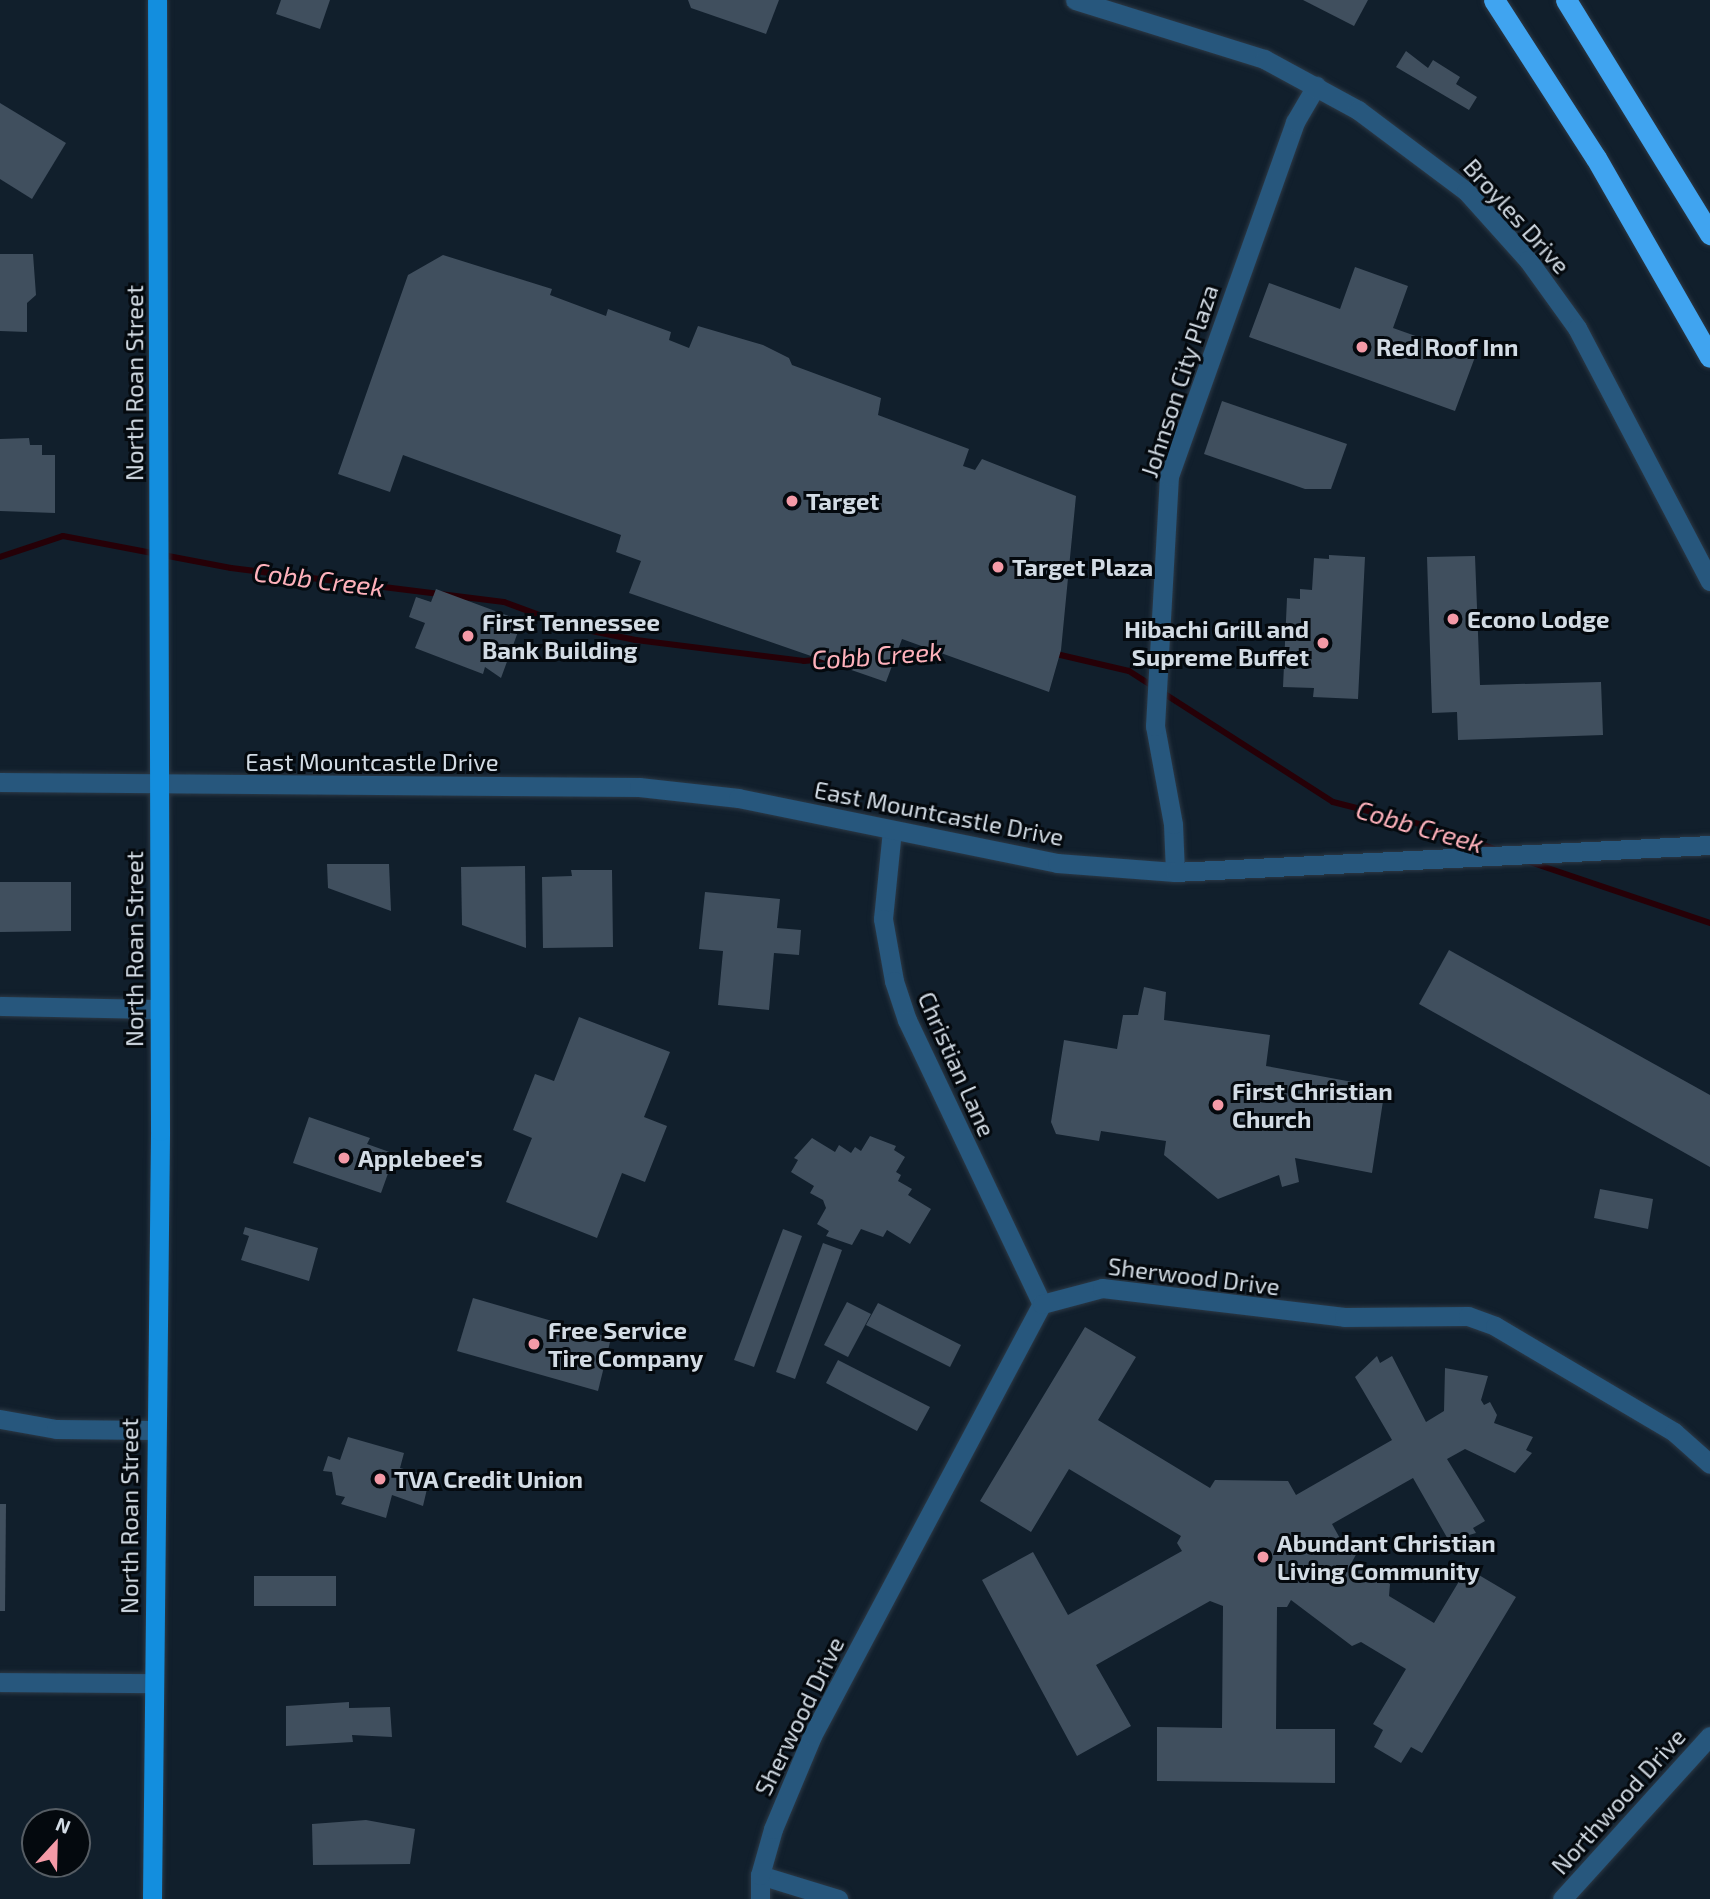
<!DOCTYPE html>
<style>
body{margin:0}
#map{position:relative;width:1710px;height:1899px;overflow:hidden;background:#111f2c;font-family:"Exo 2",sans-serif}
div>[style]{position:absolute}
.stream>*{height:6px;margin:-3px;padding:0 3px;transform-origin:3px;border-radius:3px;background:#260007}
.building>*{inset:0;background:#404f5e}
.roads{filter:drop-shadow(0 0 2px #2c3946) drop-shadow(0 0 2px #2c3946)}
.minor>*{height:19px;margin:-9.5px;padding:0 9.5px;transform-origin:9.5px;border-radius:9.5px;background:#27577d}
.tertiary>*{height:19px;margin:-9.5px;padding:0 9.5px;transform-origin:9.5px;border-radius:9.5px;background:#27577d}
.primary>*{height:19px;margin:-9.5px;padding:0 9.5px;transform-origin:9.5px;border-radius:9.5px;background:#138ede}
.motorway>*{height:21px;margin:-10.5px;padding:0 10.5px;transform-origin:10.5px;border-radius:10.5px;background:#40a4f0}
.dots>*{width:19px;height:19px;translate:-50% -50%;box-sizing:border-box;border:4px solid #04090e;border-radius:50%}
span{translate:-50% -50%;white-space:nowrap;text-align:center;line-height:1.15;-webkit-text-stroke:6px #04090e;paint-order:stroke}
.street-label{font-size:24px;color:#d2dbe4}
.poi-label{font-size:24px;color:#d2dbe4;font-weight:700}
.left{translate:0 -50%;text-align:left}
.right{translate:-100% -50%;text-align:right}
.water-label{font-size:26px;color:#feb1bb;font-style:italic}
.north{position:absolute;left:21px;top:1808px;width:70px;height:70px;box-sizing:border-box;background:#04090e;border:2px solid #565d64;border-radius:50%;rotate:22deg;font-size:19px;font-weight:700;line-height:28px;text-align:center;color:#d2dbe4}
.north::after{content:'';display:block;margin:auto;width:24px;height:32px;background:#f49aa7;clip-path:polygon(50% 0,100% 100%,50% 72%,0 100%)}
</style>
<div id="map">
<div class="stream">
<i style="left:0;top:557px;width:66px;rotate:-18.4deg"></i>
<i style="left:63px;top:536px;width:171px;rotate:10.8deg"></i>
<i style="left:231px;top:568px;width:275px;rotate:7.1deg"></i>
<i style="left:504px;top:602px;width:72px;rotate:20.2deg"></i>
<i style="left:572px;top:627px;width:65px;rotate:11.5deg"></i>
<i style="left:636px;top:640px;width:169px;rotate:7.1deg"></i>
<i style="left:804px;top:661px;width:25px;rotate:-5deg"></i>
<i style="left:892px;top:653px;width:48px;rotate:-3.6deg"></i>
<i style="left:1052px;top:653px;width:79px;rotate:13.2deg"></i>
<i style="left:1129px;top:671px;width:242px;rotate:32.7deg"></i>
<i style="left:1333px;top:802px;width:114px;rotate:14.3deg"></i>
<i style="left:1443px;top:830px;width:54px;rotate:20.4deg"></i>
<i style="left:1527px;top:861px;width:193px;rotate:18.7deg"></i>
</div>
<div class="building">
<i style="clip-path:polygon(281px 0,330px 0,320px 29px,276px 14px)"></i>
<i style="clip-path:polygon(688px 0,779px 0,766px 34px,691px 8px)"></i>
<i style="clip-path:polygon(1303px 0,1368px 0,1354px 26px)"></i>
<i style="clip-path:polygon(1406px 51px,1428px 68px,1433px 60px,1460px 77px,1456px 84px,1477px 97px,1469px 110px,1396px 67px)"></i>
<i style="clip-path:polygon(0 103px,66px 143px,32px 199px,0 179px)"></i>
<i style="clip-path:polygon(0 254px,33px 254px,36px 295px,27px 303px,27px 332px,0 331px)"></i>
<i style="clip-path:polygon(443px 255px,552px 289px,550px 295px,606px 316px,608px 309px,671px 332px,669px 340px,689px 348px,698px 326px,763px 345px,789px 358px,792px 365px,881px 398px,878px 415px,969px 449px,963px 466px,975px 470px,982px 459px,1076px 496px,1061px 650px,1049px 692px,902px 639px,886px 682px,629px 593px,641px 561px,616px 552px,621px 535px,403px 455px,390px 492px,338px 474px,408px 275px)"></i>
<i style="clip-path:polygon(1355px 267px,1408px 286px,1393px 328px,1475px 357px,1455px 411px,1249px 337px,1269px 283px,1340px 309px)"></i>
<i style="clip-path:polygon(1222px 401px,1347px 444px,1331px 489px,1305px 489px,1204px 454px)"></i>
<i style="clip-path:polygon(29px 438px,30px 445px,42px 445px,42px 455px,55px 455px,55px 513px,0 511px,0 439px)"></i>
<i style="clip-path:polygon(1329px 555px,1365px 557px,1358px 699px,1313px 697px,1314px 688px,1283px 687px,1287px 598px,1300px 599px,1300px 589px,1312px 590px,1314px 558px,1329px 559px)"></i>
<i style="clip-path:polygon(1475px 556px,1480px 685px,1601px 682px,1603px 735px,1458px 740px,1457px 712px,1432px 713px,1427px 557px)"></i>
<i style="clip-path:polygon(436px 589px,522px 621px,501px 678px,485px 667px,483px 674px,415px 648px,425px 623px,409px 617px,416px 597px,431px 602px)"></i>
<i style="clip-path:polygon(327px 864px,389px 864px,391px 911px,328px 888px)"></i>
<i style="clip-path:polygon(525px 866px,526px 948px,462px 925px,461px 867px)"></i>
<i style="clip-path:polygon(571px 870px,612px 870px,613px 947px,543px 948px,542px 877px,572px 876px)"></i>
<i style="clip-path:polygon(0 882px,71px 882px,71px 931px,0 932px)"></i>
<i style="clip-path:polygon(705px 892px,780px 899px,777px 928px,801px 930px,799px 955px,774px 953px,769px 1010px,718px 1005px,723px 951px,699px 949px)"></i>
<i style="clip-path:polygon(1449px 950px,1710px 1095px,1710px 1167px,1419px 1004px)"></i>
<i style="clip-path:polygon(1144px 987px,1166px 992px,1164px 1020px,1270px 1035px,1266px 1066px,1385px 1088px,1372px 1173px,1295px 1158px,1299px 1182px,1282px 1187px,1279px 1175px,1218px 1199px,1164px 1155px,1166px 1141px,1101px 1131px,1099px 1141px,1056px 1134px,1051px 1122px,1064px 1040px,1117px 1049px,1123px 1015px,1138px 1015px)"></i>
<i style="clip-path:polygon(579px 1017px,670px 1052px,644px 1117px,667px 1126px,645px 1182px,622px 1173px,597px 1238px,506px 1202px,532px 1138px,513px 1130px,535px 1074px,554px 1081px)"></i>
<i style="clip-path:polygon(309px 1117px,370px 1138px,367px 1144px,395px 1154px,381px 1193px,293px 1163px)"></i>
<i style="clip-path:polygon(870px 1136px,896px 1146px,894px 1150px,905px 1157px,896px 1172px,901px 1175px,898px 1181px,912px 1189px,908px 1195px,931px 1209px,910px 1244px,887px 1230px,883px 1237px,861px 1229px,852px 1245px,826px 1236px,829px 1231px,817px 1224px,826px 1208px,823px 1200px,810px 1193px,814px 1186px,791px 1172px,798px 1160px,794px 1158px,812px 1138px,835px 1152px,839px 1145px,851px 1153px,855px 1147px,861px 1151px)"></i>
<i style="clip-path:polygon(1600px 1189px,1653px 1199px,1648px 1229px,1594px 1218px)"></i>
<i style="clip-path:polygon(245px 1227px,318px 1248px,309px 1281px,241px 1260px,249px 1236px,243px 1234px)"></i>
<i style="clip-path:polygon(783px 1229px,802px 1236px,754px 1367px,734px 1360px)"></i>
<i style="clip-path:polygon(823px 1243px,842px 1250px,795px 1379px,776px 1372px)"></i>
<i style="clip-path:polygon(473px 1298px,611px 1338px,598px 1391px,457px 1351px)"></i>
<i style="clip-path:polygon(847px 1302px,871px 1314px,848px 1357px,824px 1345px)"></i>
<i style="clip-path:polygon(878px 1303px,961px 1345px,950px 1367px,866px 1325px)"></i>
<i style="clip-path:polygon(1085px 1327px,1136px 1357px,1098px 1420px,1210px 1488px,1215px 1480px,1288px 1481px,1296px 1495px,1392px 1440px,1355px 1377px,1377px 1356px,1380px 1363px,1392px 1356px,1426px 1422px,1444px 1411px,1445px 1368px,1488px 1376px,1481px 1400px,1484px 1405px,1490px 1402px,1497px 1415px,1494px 1423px,1533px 1437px,1526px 1450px,1532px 1453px,1515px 1473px,1465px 1449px,1447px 1459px,1485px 1521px,1473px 1528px,1476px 1533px,1449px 1541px,1413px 1478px,1332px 1524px,1342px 1542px,1358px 1551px,1348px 1569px,1355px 1563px,1390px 1584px,1389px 1596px,1434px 1623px,1467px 1568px,1516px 1597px,1422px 1753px,1411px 1747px,1401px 1763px,1374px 1747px,1383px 1730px,1373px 1724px,1406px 1669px,1361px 1642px,1352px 1646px,1291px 1600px,1287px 1607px,1277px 1607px,1276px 1729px,1335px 1729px,1335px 1783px,1157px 1781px,1157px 1727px,1222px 1728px,1223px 1606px,1210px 1601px,1096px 1665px,1131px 1726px,1077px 1756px,982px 1580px,1033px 1552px,1068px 1615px,1182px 1551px,1177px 1543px,1181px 1536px,1069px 1469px,1031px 1532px,980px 1501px)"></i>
<i style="clip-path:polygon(838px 1360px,930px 1407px,917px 1431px,826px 1383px)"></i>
<i style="clip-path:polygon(348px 1437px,404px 1453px,400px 1468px,430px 1476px,423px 1506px,392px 1495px,386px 1518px,341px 1504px,345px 1497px,336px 1495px,332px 1472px,323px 1471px,328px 1456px,340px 1460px)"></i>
<i style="clip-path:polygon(0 1504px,6px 1504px,5px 1611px,0 1611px)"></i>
<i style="clip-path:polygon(254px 1576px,336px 1576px,336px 1606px,254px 1606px)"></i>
<i style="clip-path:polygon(349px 1702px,349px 1708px,390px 1707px,392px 1737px,352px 1735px,353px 1742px,286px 1746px,286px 1706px)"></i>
<i style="clip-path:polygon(366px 1820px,415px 1829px,410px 1864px,313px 1865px,312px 1824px)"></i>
</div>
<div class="roads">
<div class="minor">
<i style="left:892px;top:830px;width:89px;rotate:95.8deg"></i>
<i style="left:883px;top:919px;width:63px;rotate:79.9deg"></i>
<i style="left:894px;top:981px;width:41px;rotate:71.6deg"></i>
<i style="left:907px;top:1020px;width:314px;rotate:64.6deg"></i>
<i style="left:1175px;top:872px;width:48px;rotate:-92.4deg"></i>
<i style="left:1173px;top:824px;width:100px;rotate:-100.4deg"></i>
<i style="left:1155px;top:726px;width:250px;rotate:-86.8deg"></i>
<i style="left:1169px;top:476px;width:376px;rotate:-70.4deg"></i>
<i style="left:1295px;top:122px;width:42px;rotate:-59.7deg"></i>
<i style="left:0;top:1006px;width:157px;rotate:1.1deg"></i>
<i style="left:0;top:1419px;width:57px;rotate:10.1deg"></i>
<i style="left:56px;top:1429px;width:98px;rotate:0.6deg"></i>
<i style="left:0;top:1682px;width:152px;rotate:0.4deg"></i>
<i style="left:760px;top:1875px;width:82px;rotate:17.1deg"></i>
<i style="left:760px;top:1899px;width:24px;rotate:-90deg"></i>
<i style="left:760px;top:1875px;width:48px;rotate:-74.2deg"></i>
<i style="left:773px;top:1829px;width:101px;rotate:-67.2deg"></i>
<i style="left:812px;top:1736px;width:489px;rotate:-62deg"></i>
<i style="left:1042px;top:1304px;width:62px;rotate:-14.9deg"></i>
<i style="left:1102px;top:1288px;width:244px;rotate:6.8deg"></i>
<i style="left:1344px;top:1317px;width:124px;rotate:-0.5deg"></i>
<i style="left:1468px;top:1316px;width:29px;rotate:20deg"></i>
<i style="left:1495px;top:1326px;width:208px;rotate:30.6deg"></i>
<i style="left:1674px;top:1432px;width:48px;rotate:41.6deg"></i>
<i style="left:1562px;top:1899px;width:220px;rotate:-47.8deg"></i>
</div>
<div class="tertiary">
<i style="left:1075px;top:0;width:198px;rotate:17.3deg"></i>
<i style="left:1264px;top:59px;width:107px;rotate:28.5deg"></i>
<i style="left:1358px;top:110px;width:135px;rotate:36.9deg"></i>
<i style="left:1466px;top:191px;width:93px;rotate:48.1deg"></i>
<i style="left:1528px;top:260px;width:84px;rotate:54.2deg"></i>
<i style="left:1577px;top:328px;width:286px;rotate:62.3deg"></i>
<i style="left:0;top:782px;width:639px;rotate:0.45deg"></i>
<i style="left:639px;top:787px;width:100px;rotate:6.3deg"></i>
<i style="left:738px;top:798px;width:326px;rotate:11.5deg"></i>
<i style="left:1057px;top:863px;width:118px;rotate:4.4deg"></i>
<i style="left:1175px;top:872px;width:536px;rotate:-2.89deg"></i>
</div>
<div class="primary">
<i style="left:152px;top:1899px;width:768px;rotate:-89.4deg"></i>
<i style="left:160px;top:1131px;width:1131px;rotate:-90.15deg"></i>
</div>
<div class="motorway">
<i style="left:1494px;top:0;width:188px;rotate:57.2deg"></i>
<i style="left:1596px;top:158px;width:229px;rotate:60.2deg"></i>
<i style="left:1566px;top:0;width:275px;rotate:58.4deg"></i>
</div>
</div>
<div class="dots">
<i style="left:1362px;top:347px;background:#f49aa7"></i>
<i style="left:792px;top:501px;background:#f49aa7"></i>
<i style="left:998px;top:567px;background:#f49aa7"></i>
<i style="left:1453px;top:619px;background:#f49aa7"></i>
<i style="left:468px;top:636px;background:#f49aa7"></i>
<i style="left:1323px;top:643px;background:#f49aa7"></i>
<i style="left:1218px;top:1105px;background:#f49aa7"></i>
<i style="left:344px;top:1158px;background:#f49aa7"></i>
<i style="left:534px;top:1344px;background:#f49aa7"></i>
<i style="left:380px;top:1479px;background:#f49aa7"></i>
<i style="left:1263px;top:1557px;background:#f49aa7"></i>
</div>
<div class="street-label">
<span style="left:1517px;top:216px;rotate:48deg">Broyles Drive</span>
<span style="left:1179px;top:381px;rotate:-72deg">Johnson City Plaza</span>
<span style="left:134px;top:383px;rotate:-90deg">North Roan Street</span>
<span style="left:372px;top:762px">East Mountcastle Drive</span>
<span style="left:939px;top:813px;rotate:11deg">East Mountcastle Drive</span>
<span style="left:134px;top:949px;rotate:-90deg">North Roan Street</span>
<span style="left:957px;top:1064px;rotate:66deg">Christian Lane</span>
<span style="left:1194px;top:1276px;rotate:7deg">Sherwood Drive</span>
<span style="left:129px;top:1516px;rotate:-90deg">North Roan Street</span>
<span style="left:799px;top:1716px;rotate:-64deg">Sherwood Drive</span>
<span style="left:1618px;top:1801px;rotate:-48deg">Northwood Drive</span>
</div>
<div class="poi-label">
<span class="left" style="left:1376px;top:347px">Red Roof Inn</span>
<span class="left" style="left:806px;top:501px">Target</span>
<span class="left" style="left:1012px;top:567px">Target Plaza</span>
<span class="left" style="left:1467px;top:619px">Econo Lodge</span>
<span class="left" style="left:482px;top:636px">First Tennessee<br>Bank Building</span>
<span class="right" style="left:1309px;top:643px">Hibachi Grill and<br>Supreme Buffet</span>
<span class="left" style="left:1232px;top:1105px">First Christian<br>Church</span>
<span class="left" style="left:358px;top:1158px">Applebee's</span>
<span class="left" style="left:548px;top:1344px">Free Service<br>Tire Company</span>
<span class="left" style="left:394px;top:1479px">TVA Credit Union</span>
<span class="left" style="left:1277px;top:1557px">Abundant Christian<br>Living Community</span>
</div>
<div class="water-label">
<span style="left:319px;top:579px;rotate:7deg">Cobb Creek</span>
<span style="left:877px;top:655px;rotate:-4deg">Cobb Creek</span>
<span style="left:1420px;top:826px;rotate:16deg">Cobb Creek</span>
</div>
<div class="north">N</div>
</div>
